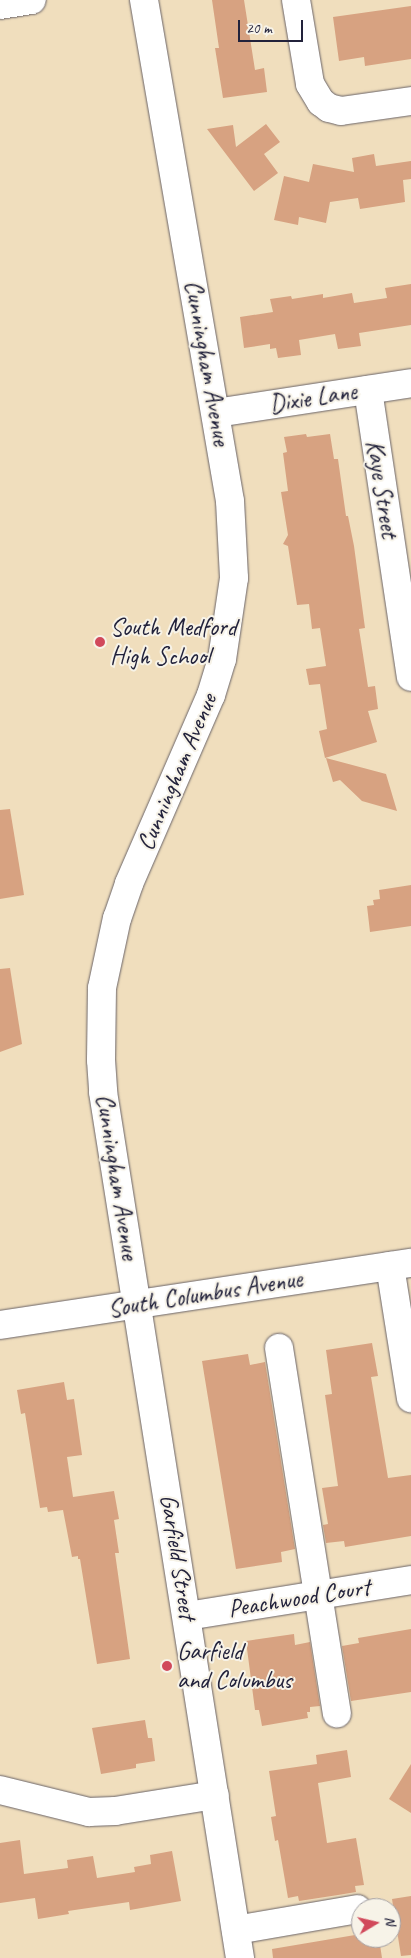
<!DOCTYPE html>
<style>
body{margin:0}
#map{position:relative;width:411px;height:1958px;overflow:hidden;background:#f0debd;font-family:Caveat,sans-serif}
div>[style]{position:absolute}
.building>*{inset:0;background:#d7a281}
.roads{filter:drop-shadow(0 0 1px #6a6468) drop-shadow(0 0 1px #6a6468)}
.minor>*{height:28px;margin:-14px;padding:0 14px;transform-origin:14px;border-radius:14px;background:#fff}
.major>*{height:28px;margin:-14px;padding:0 14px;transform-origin:14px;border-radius:14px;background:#fff}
.dots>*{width:14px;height:14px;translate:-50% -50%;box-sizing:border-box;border:2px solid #f7f3e8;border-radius:50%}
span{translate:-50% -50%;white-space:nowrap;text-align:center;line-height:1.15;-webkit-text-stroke:4px #f7f3e8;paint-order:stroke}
.street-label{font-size:25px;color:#22223b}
.poi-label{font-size:25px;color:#22223b}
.left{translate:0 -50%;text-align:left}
.north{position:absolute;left:351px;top:1898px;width:50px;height:50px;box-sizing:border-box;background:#f7f3e8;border:1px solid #a29fa3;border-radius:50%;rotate:81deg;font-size:14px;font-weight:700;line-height:20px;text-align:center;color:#22223b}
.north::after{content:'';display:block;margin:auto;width:18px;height:22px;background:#d1495b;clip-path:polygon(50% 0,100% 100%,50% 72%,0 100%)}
.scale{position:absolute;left:238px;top:20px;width:65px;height:22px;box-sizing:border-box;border:2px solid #22223b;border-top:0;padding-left:6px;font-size:15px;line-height:18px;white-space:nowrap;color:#22223b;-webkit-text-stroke:4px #f7f3e8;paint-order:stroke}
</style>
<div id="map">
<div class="building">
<i style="clip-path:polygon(212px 0,244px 0,255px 70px,264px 68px,267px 92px,223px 98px,215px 48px,219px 48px)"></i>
<i style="clip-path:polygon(411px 6px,411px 59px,365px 66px,364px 57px,339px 61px,333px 17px)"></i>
<i style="clip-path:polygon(266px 124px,280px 142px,264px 154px,278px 173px,254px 191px,207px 129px,233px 125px,236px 147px)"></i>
<i style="clip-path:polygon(374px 154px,376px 166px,411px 161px,411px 179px,403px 180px,405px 202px,360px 209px,358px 198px,330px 202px,326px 223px,299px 217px,298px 225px,274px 220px,284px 176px,309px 182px,313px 164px,354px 172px,352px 158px)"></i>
<i style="clip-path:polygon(411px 284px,411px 325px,359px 333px,361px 346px,338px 349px,335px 334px,299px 340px,301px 355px,278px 358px,276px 348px,270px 349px,270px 344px,244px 348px,240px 317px,273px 312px,270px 299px,291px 296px,292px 299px,323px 294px,323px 298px,352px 293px,354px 303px,387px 298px,385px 288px)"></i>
<i style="clip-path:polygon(306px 434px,307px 437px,330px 434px,334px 459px,338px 459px,346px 516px,348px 516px,354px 546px,365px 628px,359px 629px,368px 687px,375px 686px,378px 709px,368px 711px,377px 742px,325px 758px,319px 731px,327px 729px,320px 684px,309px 685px,306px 669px,326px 666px,320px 628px,312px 629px,309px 604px,297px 605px,288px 546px,283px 544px,288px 535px,281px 492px,288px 491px,283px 453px,287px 452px,284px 437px)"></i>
<i style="clip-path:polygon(326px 758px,386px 774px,397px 811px,362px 801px,340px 780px,333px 782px)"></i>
<i style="clip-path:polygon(10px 809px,24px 895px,0 899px,0 810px)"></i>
<i style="clip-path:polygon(411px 885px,411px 926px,370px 932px,367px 906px,374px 905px,373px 900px,380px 899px,379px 890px)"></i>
<i style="clip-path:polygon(10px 968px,22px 1044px,0 1052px,0 969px)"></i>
<i style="clip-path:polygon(372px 1343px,378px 1376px,371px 1377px,388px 1478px,411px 1475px,411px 1536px,345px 1547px,344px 1541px,326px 1543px,323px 1525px,328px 1524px,322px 1488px,338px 1486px,325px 1395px,332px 1394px,326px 1350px)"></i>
<i style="clip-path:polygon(248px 1354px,250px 1365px,265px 1362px,295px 1549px,281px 1552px,282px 1562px,236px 1569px,202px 1361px)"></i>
<i style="clip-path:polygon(64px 1382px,67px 1400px,74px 1399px,82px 1455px,67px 1457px,73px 1497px,114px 1491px,119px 1519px,114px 1520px,119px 1553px,115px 1553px,130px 1659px,97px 1664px,80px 1559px,78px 1559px,78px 1556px,72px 1557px,63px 1510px,48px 1512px,47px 1507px,40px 1508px,25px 1413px,21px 1414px,17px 1390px)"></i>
<i style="clip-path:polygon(411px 1629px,411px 1692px,351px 1701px,342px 1646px,359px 1643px,358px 1638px)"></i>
<i style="clip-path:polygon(294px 1634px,295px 1645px,310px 1642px,320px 1706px,310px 1707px,310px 1712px,307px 1712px,308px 1718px,262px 1726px,259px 1710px,255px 1710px,246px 1641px)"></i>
<i style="clip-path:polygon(145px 1720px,148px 1738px,152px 1738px,155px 1761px,136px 1764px,136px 1768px,101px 1774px,92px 1728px)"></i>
<i style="clip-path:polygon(347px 1750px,351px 1777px,318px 1783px,327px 1843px,356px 1838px,364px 1885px,355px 1886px,356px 1892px,338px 1895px,299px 1901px,298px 1896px,288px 1898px,278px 1840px,275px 1841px,271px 1817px,276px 1816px,269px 1771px,317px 1764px,316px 1755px)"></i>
<i style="clip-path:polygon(411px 1764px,411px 1813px,389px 1799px)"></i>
<i style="clip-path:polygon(20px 1840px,24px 1874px,68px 1868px,67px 1860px,93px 1856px,97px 1878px,135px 1872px,134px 1867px,151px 1864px,150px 1855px,172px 1851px,181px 1901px,130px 1910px,129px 1902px,68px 1911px,69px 1914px,38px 1919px,35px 1898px,0 1903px,0 1843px)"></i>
<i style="clip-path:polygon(411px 1896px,411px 1955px,401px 1956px,392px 1899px)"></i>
<i style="clip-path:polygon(361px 1934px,361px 1938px,379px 1938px,382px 1958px,273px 1958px,272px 1949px)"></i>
</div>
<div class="roads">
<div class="minor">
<i style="left:296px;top:0;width:85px;rotate:80.5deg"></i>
<i style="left:310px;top:84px;width:21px;rotate:59deg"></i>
<i style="left:321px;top:102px;width:10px;rotate:37deg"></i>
<i style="left:329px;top:108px;width:12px;rotate:14deg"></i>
<i style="left:341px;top:111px;width:71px;rotate:-8.1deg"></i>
<i style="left:0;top:5px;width:32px;rotate:-9deg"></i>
<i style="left:368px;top:390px;width:290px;rotate:81.5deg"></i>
<i style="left:216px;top:413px;width:197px;rotate:-8.7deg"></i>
<i style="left:390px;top:1266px;width:134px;rotate:81deg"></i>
<i style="left:279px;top:1348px;width:370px;rotate:81deg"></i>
<i style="left:187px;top:1616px;width:227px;rotate:-9.1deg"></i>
<i style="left:0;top:1790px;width:92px;rotate:13.9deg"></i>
<i style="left:89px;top:1812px;width:26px;rotate:-2deg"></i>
<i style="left:115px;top:1811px;width:101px;rotate:-9.1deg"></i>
<i style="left:236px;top:1930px;width:123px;rotate:-9.8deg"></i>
</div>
<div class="major">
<i style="left:144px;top:0;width:508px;rotate:80.26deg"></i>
<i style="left:230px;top:501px;width:77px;rotate:87deg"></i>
<i style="left:234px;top:578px;width:82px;rotate:98.4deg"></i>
<i style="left:222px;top:659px;width:38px;rotate:107deg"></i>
<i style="left:211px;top:695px;width:206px;rotate:113.5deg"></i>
<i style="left:129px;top:884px;width:36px;rotate:109deg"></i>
<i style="left:117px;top:918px;width:72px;rotate:102.1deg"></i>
<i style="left:102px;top:988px;width:72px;rotate:90.8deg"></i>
<i style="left:101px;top:1060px;width:32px;rotate:86deg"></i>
<i style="left:103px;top:1092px;width:877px;rotate:81.01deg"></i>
<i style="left:0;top:1325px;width:416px;rotate:-8.6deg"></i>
</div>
</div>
<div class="dots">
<i style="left:100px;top:642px;background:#d1495b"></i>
<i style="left:167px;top:1666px;background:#d1495b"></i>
</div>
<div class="street-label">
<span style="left:207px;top:363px;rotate:80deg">Cunningham Avenue</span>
<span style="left:313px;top:398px;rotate:-9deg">Dixie Lane</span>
<span style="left:382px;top:489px;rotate:81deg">Kaye Street</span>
<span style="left:177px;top:772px;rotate:-67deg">Cunningham Avenue</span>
<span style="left:117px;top:1177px;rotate:81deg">Cunningham Avenue</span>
<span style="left:205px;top:1294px;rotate:-9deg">South Columbus Avenue</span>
<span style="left:178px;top:1557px;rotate:81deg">Garfield Street</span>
<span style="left:299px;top:1598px;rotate:-9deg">Peachwood Court</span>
</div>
<div class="poi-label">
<span class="left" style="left:110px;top:642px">South Medford<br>High School</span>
<span class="left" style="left:177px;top:1666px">Garfield<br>and Columbus</span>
</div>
<div class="north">N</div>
<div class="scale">20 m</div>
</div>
